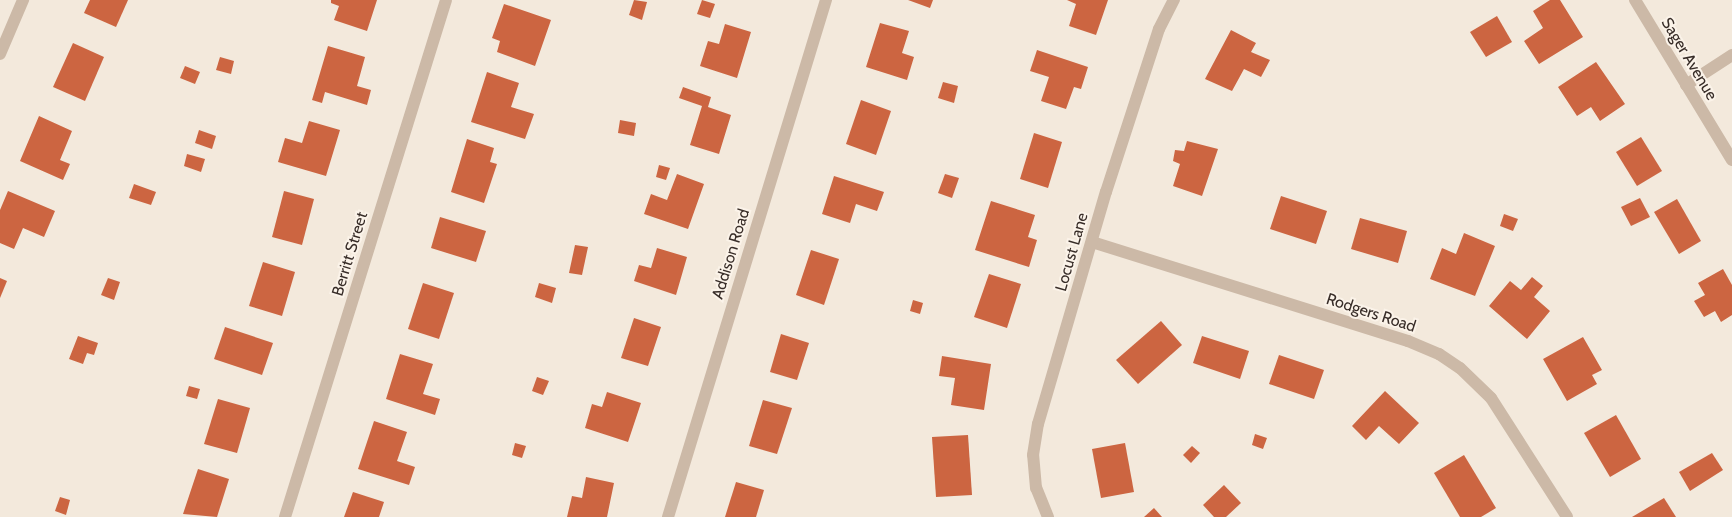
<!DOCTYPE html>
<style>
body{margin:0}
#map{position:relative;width:1732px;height:517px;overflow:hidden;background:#f3e9dc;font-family:Cabin,sans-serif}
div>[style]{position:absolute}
.building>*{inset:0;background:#cc6541}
.minor>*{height:12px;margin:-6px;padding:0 6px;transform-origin:6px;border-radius:6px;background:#ccb9a7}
span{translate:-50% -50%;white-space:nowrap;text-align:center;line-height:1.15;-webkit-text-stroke:4px #fbf3e9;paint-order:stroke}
.street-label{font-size:16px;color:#382d28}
</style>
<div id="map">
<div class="building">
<i style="clip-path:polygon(90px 0,128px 0,116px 27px,84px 13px)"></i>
<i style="clip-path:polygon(331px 0,377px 0,367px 31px,334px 20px,339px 6px,331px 3px)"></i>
<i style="clip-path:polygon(634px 0,647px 2px,642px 20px,629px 15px)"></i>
<i style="clip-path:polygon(702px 0,715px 4px,710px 18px,697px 14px)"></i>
<i style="clip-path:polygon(908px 0,933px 0,930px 8px)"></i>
<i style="clip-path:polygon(1067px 0,1108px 0,1096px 35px,1069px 26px,1076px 4px)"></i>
<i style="clip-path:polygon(1550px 0,1560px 0,1583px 37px,1539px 64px,1524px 41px,1543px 28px,1533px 11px)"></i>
<i style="clip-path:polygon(504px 4px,551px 20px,535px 66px,497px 52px,500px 41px,492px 38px)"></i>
<i style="clip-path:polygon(1497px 16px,1512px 42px,1486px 57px,1470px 32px)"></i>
<i style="clip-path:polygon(880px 23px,909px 31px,902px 53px,914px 57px,907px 80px,866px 67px)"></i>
<i style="clip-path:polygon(725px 24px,751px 32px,737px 78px,700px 66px,708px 41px,719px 44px)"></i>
<i style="clip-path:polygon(1231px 30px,1256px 43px,1251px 52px,1270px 60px,1261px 77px,1244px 69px,1232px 91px,1205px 79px)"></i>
<i style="clip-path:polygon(73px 43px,104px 57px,85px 101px,53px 87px)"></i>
<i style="clip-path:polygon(328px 46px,365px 57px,357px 86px,371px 90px,367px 105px,325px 92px,322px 103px,312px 100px)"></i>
<i style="clip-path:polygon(1037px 50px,1088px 67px,1081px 89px,1074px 87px,1066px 109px,1041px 101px,1049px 77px,1030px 71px)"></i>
<i style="clip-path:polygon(220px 57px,234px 61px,231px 74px,216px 70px)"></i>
<i style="clip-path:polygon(1596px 62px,1625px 104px,1600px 121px,1591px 107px,1577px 116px,1558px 87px)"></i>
<i style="clip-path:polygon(185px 66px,200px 72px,195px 84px,180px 78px)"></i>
<i style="clip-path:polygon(487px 72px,519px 83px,511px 107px,534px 114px,525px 139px,471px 122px)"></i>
<i style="clip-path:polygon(943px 82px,958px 86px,954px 103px,938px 98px)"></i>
<i style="clip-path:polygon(683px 87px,711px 97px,708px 107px,731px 115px,719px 154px,690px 145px,702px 106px,679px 98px)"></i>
<i style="clip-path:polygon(861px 100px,891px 111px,876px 155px,846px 144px)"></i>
<i style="clip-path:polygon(39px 116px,72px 131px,60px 160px,70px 164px,63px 180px,20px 161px)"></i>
<i style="clip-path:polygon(620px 120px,636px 123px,634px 136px,618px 133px)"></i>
<i style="clip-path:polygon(309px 121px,340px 130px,326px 176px,278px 162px,285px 138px,302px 143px)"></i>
<i style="clip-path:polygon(199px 130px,216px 136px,212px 149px,195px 143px)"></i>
<i style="clip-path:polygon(1034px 133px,1062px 142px,1048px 188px,1020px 179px)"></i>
<i style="clip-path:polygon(1641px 137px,1662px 171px,1637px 186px,1616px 152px)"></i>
<i style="clip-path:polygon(467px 139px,494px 148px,490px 162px,497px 164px,484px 203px,451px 192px)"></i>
<i style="clip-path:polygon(1187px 141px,1218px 149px,1202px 196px,1173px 186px,1180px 164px,1173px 161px,1175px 150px,1184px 151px)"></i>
<i style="clip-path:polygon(187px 154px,205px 159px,201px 172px,184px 166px)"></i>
<i style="clip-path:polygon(659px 165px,670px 168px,666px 180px,656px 177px)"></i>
<i style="clip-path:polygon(677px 174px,704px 184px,688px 229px,644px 214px,651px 194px,667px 200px)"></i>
<i style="clip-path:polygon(945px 174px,959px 178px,952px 198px,938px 193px)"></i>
<i style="clip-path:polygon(834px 176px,884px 192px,877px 211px,856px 204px,850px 223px,822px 214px)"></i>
<i style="clip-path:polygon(134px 184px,156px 192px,151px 205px,129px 198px)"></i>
<i style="clip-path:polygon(8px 191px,55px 211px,44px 237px,23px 228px,14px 249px,0 243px,0 210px)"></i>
<i style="clip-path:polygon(284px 191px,314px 199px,302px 245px,272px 237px)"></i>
<i style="clip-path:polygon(1281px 196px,1327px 211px,1316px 244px,1270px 229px)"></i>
<i style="clip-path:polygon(1640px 198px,1650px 217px,1631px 226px,1621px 207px)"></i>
<i style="clip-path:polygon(1677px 199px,1701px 241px,1679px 254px,1654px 212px)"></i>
<i style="clip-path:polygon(991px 201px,1035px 215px,1028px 237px,1037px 240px,1029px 267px,975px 250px)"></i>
<i style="clip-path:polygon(1504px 214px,1518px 219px,1513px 231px,1500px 226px)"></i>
<i style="clip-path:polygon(440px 217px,486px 231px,476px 262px,431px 248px)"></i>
<i style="clip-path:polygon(1360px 218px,1407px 231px,1398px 263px,1351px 249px)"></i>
<i style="clip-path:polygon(1464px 233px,1495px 246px,1475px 296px,1430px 279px,1442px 248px,1456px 254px)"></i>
<i style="clip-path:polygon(575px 245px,588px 247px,582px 275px,569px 273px)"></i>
<i style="clip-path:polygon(657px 248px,687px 257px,676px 295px,634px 281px,639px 265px,651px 268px)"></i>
<i style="clip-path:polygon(811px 250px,839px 259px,824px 305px,796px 295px)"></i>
<i style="clip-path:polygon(263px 262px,295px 272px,282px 316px,249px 306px)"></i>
<i style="clip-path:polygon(1723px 269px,1732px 285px,1732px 315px,1721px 322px,1715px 311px,1704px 317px,1694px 301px,1705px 295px,1698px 283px)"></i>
<i style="clip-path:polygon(989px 274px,1021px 284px,1007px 328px,974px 317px)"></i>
<i style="clip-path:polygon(1532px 277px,1543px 286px,1534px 297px,1550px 311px,1527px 339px,1489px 306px,1510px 281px,1521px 290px)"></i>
<i style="clip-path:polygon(0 278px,7px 281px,0 298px)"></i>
<i style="clip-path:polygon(108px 278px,120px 282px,114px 300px,101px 295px)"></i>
<i style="clip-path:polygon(423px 283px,454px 293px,439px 339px,408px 329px)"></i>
<i style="clip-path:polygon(539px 283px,556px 288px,552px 303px,535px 297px)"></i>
<i style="clip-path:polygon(913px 300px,923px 303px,920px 314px,910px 311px)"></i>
<i style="clip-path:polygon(634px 318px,661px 327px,648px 366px,621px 358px)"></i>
<i style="clip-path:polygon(1161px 321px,1182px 345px,1138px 384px,1116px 360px)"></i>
<i style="clip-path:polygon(225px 327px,273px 343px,262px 375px,214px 359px)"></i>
<i style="clip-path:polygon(781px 334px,809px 343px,797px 380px,770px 372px)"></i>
<i style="clip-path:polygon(78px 336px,98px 343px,94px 355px,87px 353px,83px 364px,69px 359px)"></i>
<i style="clip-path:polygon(1202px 336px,1249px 351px,1240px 379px,1193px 363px)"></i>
<i style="clip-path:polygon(1583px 337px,1602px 370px,1592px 375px,1597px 384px,1567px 401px,1543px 359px)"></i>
<i style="clip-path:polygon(400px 354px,433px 364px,423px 394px,440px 399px,435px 415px,386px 399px)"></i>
<i style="clip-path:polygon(1279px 355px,1324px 370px,1314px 399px,1269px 384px)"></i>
<i style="clip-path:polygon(942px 356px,991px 364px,984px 410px,951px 405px,955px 378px,939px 376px)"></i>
<i style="clip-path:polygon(537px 377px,549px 381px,543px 395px,532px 391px)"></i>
<i style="clip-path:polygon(189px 386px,200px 389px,197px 399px,186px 396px)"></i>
<i style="clip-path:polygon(1385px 391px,1419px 423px,1399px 444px,1379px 426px,1366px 440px,1352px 426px)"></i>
<i style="clip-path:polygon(607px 392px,641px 403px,628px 442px,585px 428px,592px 404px,602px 407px)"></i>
<i style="clip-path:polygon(218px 399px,250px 408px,237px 453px,204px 444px)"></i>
<i style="clip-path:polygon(763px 400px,792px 408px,777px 454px,749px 446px)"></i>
<i style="clip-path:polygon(1616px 415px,1641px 459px,1610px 477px,1584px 433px)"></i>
<i style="clip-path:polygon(374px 421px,407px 432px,397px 461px,415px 467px,409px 485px,358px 469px)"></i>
<i style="clip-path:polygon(1255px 434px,1267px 438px,1263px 449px,1252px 445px)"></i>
<i style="clip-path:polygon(968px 435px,972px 495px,936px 497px,932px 437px)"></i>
<i style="clip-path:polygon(515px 443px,526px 446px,522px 458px,512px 455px)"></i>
<i style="clip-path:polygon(1125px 443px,1134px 492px,1101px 498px,1092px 449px)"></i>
<i style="clip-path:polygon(1192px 446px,1200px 453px,1191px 463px,1183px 455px)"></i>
<i style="clip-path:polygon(1712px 453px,1723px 470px,1690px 491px,1679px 472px)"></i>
<i style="clip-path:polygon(1464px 455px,1496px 508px,1481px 517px,1460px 517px,1434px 473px)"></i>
<i style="clip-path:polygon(198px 469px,229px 479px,217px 517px,183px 514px)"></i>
<i style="clip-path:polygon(586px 477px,614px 483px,607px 517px,567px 517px,572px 496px,582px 498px)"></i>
<i style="clip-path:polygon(736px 482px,764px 490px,756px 517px,725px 517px)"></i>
<i style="clip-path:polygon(1224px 485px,1241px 503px,1226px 517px,1214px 517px,1203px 505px)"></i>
<i style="clip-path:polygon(353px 492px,384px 502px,379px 517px,344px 517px)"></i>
<i style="clip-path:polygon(60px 497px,70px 500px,66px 515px,55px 511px)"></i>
<i style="clip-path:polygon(1664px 498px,1676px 517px,1632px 517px)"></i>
<i style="clip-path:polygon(1154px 508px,1162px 517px,1144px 517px)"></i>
</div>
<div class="minor">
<i style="left:1635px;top:0;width:187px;rotate:58.8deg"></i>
<i style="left:0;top:54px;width:59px;rotate:-66.9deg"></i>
<i style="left:1686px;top:85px;width:55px;rotate:-33.1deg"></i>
<i style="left:1092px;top:242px;width:331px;rotate:17.4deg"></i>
<i style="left:1408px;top:341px;width:34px;rotate:23deg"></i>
<i style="left:1439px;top:354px;width:25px;rotate:34deg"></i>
<i style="left:1460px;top:368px;width:43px;rotate:44.1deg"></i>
<i style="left:1491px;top:398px;width:141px;rotate:57.4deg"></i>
<i style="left:285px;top:517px;width:541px;rotate:-72.7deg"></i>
<i style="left:668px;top:517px;width:541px;rotate:-73.01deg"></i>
<i style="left:1048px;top:517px;width:31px;rotate:-112deg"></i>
<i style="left:1036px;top:488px;width:33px;rotate:-95deg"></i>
<i style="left:1033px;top:455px;width:31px;rotate:-81deg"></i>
<i style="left:1038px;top:424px;width:242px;rotate:-73.7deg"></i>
<i style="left:1106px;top:192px;width:171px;rotate:-72deg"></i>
<i style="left:1159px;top:29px;width:33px;rotate:-63deg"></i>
</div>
<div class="street-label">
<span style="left:1689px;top:59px;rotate:59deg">Sager Avenue</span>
<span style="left:1072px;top:252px;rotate:-74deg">Locust Lane</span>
<span style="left:350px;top:254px;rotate:-73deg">Berritt Street</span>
<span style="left:731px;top:254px;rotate:-73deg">Addison Road</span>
<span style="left:1371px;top:313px;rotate:18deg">Rodgers Road</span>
</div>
</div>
